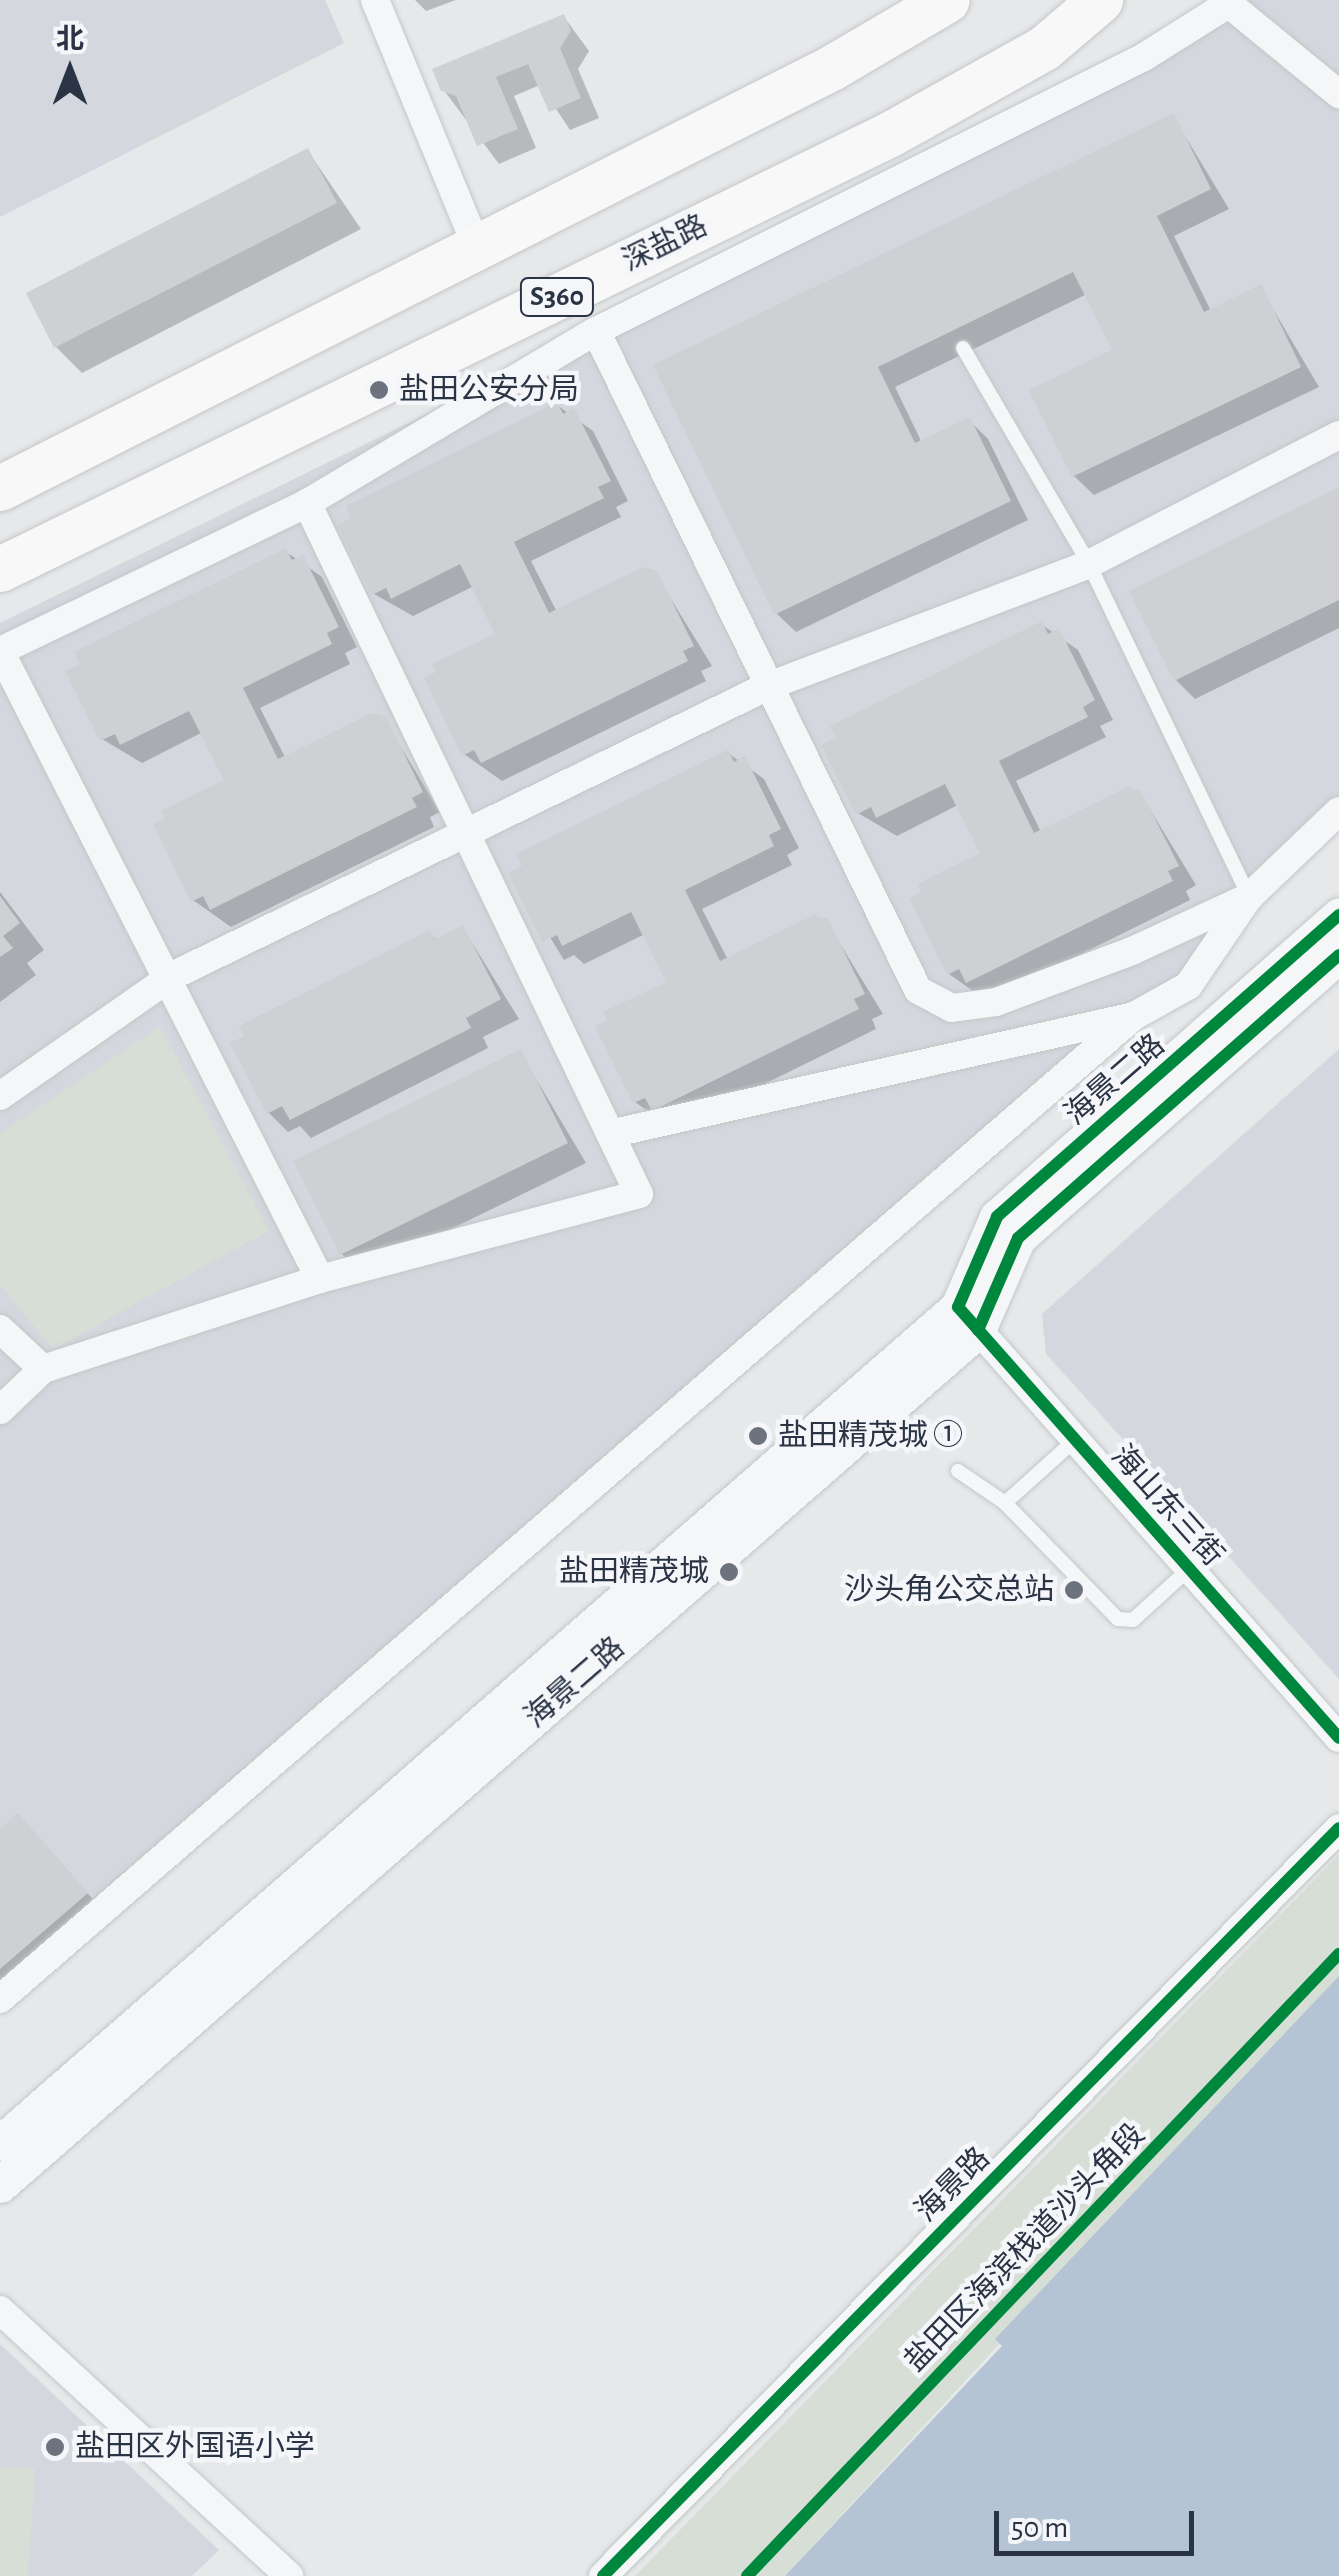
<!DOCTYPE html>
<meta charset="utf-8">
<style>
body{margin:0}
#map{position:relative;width:1339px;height:2576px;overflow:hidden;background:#e6e8ea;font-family:"Alegreya Sans","Noto Sans SC",sans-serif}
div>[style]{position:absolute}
.built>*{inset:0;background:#d4d7dd}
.green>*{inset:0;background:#d6ded6}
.water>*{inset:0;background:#b4c4d5}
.shadow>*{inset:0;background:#0003}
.building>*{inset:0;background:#ced0d3}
.roads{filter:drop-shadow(0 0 2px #c4c6c8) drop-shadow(0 0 2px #c4c6c8)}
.service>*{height:14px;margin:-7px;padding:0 7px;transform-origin:7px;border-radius:7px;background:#f5f6f7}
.minor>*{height:28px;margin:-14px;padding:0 14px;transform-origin:14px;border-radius:14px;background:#f5f6f7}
.tertiary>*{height:35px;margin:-17.5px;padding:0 17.5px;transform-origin:17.5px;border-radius:17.5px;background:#f5f6f7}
.primary>*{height:45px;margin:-22.5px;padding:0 22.5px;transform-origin:22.5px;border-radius:22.5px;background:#f8f8f8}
.cycleway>*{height:12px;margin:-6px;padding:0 6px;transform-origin:6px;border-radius:6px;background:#00873e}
.dots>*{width:28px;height:28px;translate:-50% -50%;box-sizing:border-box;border:5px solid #f4f6f9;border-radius:50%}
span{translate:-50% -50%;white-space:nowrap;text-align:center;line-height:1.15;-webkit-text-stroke:9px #f4f6f9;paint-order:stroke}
.shield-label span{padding:2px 8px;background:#f4f6f9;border:2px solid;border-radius:8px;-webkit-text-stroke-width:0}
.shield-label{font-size:28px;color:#2b3445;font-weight:700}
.street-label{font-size:30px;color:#2b3445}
.poi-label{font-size:30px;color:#2b3445}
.left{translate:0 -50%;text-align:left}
.right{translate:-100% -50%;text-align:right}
.north{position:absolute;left:20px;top:20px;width:100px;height:100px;-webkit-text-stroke:8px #f4f6f9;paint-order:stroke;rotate:0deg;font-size:28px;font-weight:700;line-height:40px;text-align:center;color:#2b3445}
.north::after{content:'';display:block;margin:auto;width:35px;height:45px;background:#2b3445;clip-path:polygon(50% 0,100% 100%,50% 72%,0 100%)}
.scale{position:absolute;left:994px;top:2511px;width:200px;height:45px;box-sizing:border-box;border:5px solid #2b3445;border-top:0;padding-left:12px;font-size:30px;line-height:35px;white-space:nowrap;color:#2b3445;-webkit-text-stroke:8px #f4f6f9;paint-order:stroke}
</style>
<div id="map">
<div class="built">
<i style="clip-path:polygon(0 0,325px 0,344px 43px,0 217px)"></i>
<i style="clip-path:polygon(1232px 0,1339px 0,1339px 819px,1249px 897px,1188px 986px,0 1999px,0 623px,596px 331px)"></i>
<i style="clip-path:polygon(1339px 1049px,1339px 1679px,1046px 1354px,1042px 1314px)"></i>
<i style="clip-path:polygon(0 2344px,219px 2550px,192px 2576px,0 2576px)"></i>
</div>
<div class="green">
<i style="clip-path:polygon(160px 1026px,269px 1231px,53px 1349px,0 1285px,0 1133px)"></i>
<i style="clip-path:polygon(1339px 1855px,1339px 1976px,785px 2576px,635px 2576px)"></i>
<i style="clip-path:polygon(0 2467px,35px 2469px,28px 2576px,0 2576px)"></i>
</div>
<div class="water">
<i style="clip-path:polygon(1339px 1976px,1339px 2576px,785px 2576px,1002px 2346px,995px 2339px)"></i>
</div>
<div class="shadow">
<i style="clip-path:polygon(415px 0,456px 0,426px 11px)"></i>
<i style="clip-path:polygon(564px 17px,589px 51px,578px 69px,599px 118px,570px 130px,540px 85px,514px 96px,536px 148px,499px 164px,443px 89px)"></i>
<i style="clip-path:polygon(1173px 116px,1229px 209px,1174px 236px,1211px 311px,1260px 287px,1319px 387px,1094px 495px,1074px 476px,1115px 351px,1087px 294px,895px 387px,922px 443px,969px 420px,988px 439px,1028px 520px,796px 632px,776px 613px,656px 366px)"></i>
<i style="clip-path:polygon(308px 151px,361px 229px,82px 373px,56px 347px,29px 294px)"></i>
<i style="clip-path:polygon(557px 405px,593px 431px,628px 501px,616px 507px,621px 517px,531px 561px,557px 612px,655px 573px,712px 666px,701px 671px,706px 681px,502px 781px,464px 754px,498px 635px,474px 586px,413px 616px,374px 594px)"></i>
<i style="clip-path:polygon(1339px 490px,1339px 628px,1195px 699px,1176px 680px)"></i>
<i style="clip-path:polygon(285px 551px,322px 577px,357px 647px,345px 653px,350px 664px,260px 708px,286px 759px,384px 719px,440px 812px,430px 817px,434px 827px,231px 927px,193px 900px,227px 781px,203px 732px,142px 763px,102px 739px)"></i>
<i style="clip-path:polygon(1041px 624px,1078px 650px,1113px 720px,1100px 726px,1106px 737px,1016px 781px,1041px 832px,1140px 793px,1196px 885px,1186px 891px,1190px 900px,987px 1001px,949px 974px,912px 899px,983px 854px,958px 805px,897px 836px,858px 813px)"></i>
<i style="clip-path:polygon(728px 753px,764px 779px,799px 848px,787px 855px,792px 865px,702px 909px,728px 960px,826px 921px,883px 1014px,872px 1019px,876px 1029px,673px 1129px,635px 1102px,669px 983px,645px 934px,584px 964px,574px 955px,564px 960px,511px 874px)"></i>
<i style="clip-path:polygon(0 892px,44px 950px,27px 963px,36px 975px,0 1002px)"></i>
<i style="clip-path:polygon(463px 928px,519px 1019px,483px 1037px,488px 1048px,311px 1138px,300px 1126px,288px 1132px,269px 1113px,247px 1037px,430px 933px,438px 941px)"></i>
<i style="clip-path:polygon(520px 1052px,586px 1163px,361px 1273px,342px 1254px)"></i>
<i style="clip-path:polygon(0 1832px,37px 1836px,105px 1913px,0 2005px)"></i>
</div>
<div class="building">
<i style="clip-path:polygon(564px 14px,571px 31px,560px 48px,581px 98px,549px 112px,528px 64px,496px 77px,518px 129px,477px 146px,456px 96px,441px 91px,432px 69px)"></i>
<i style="clip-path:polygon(1174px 113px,1211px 189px,1157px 216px,1204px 312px,1261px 284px,1301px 367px,1072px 477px,1029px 390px,1112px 350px,1073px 272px,878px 367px,915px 443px,970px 417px,1011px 501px,774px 615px,653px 365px)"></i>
<i style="clip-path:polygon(308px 148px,337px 203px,54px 348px,26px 293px)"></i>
<i style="clip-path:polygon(557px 402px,563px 414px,574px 408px,611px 481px,598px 487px,604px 498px,514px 542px,549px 613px,643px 567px,657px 571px,694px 646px,683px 651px,688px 661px,481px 763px,474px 750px,462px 756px,424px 678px,436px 672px,432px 664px,495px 634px,460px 564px,391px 599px,386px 588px,372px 595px,337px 525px,351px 518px,346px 506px)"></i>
<i style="clip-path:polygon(1339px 487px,1339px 600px,1174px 681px,1129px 591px)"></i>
<i style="clip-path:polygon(286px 548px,292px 560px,303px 555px,339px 627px,327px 633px,332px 644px,243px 688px,278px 759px,372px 713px,386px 717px,423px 792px,412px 798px,417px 807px,210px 910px,203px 896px,191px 902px,153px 824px,165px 819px,161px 811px,224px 780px,189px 711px,120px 745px,115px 734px,100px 741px,65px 671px,80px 664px,74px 652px)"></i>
<i style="clip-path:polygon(1042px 621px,1048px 634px,1059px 628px,1095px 700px,1083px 707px,1088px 717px,999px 761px,1034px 833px,1128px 787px,1141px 791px,1179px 866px,1168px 871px,1173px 881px,966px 983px,959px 969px,947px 975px,909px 898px,921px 892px,917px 884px,980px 853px,945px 784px,876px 818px,871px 807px,856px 815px,821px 745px,836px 737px,830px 726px)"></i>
<i style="clip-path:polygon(728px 750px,734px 762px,745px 756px,781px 829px,769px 835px,774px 846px,685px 890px,720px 961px,814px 915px,828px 919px,865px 994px,854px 999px,859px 1009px,652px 1111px,645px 1098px,633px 1103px,595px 1026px,607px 1020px,603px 1012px,666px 982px,631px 912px,562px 946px,557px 935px,542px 942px,508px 873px,522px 866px,516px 854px)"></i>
<i style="clip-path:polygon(0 896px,20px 923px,3px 936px,13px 948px,0 957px)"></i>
<i style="clip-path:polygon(463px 925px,501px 999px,466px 1018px,471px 1028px,290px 1120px,282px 1106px,267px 1114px,230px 1043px,244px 1036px,239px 1026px,430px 930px,435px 939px)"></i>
<i style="clip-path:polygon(521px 1049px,568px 1143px,340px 1255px,293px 1161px)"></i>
<i style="clip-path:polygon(18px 1813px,88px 1893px,0 1969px,0 1829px)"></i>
</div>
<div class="roads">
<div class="service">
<i style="left:963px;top:348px;width:250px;rotate:59.7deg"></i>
<i style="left:1089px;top:564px;width:369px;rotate:64.3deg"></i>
<i style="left:1075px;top:1440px;width:94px;rotate:138deg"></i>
<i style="left:1005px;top:1503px;width:162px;rotate:45.8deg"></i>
<i style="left:1118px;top:1619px;width:15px;rotate:4deg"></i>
<i style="left:1133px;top:1620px;width:76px;rotate:-42.3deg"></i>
<i style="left:958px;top:1471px;width:57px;rotate:34.2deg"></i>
</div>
<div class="minor">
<i style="left:375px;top:0;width:267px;rotate:67.6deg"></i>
<i style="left:1224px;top:0;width:149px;rotate:39.3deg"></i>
<i style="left:596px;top:331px;width:733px;rotate:63.96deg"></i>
<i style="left:918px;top:990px;width:38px;rotate:28deg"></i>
<i style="left:952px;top:1008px;width:44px;rotate:-7.8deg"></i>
<i style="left:996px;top:1002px;width:147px;rotate:-20.6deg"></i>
<i style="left:1134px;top:950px;width:127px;rotate:-24.7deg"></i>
<i style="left:1249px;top:897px;width:124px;rotate:-43.7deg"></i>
<i style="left:0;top:651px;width:341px;rotate:-25.7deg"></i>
<i style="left:307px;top:503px;width:336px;rotate:-30.8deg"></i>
<i style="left:596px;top:331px;width:613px;rotate:-26.57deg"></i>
<i style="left:1144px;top:57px;width:99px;rotate:-32.2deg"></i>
<i style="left:0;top:651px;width:705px;rotate:63deg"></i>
<i style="left:0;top:1096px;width:210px;rotate:-34.9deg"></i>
<i style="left:172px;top:976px;width:661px;rotate:-25.94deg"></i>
<i style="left:766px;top:687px;width:346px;rotate:-20.8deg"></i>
<i style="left:1089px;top:564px;width:281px;rotate:-27.3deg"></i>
<i style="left:614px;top:1133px;width:529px;rotate:-12.67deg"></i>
<i style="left:966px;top:1316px;width:563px;rotate:48.53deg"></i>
<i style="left:0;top:1329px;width:59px;rotate:42.9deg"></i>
<i style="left:0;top:1410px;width:59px;rotate:-43.6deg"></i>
<i style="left:43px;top:1369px;width:291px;rotate:-18deg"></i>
<i style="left:320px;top:1279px;width:330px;rotate:-14.9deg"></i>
<i style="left:639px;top:1194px;width:767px;rotate:-115.66deg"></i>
<i style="left:0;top:1999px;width:1501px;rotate:-40.92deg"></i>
<i style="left:1134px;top:1016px;width:62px;rotate:-29.1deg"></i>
<i style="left:1188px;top:986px;width:108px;rotate:-55.6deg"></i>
<i style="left:0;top:2310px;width:393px;rotate:42.6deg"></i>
<i style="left:603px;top:2576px;width:1049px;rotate:-45.46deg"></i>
</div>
<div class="tertiary">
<i style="left:0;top:2143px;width:1271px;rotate:-41.11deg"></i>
<i style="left:958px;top:1307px;width:98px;rotate:-66.6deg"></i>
<i style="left:997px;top:1217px;width:456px;rotate:-41.4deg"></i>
<i style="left:0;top:2185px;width:1299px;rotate:-41.16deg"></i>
<i style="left:978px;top:1330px;width:100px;rotate:-66.5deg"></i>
<i style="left:1018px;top:1238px;width:428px;rotate:-41.4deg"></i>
</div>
<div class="primary">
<i style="left:0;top:488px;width:931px;rotate:-26.81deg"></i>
<i style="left:831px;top:68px;width:134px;rotate:-30.4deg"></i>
<i style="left:0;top:569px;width:991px;rotate:-26.05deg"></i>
<i style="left:890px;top:134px;width:176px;rotate:-29.2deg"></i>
<i style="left:1044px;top:48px;width:74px;rotate:-40.6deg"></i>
</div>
</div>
<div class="cycleway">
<i style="left:1339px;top:915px;width:456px;rotate:138.6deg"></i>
<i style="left:997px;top:1217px;width:98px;rotate:113.4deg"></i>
<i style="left:958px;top:1307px;width:575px;rotate:48.52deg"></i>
<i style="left:978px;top:1330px;width:100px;rotate:-66.5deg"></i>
<i style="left:1018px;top:1238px;width:428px;rotate:-41.4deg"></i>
<i style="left:603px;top:2576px;width:1049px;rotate:-45.46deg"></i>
<i style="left:747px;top:2576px;width:859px;rotate:-46.42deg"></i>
</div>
<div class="dots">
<i style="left:379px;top:390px;background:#6c737f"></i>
<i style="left:758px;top:1436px;background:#6c737f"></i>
<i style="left:729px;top:1572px;background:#6c737f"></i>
<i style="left:1074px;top:1590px;background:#6c737f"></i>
<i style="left:55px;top:2447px;background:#6c737f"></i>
</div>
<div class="shield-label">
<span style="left:557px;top:297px">S360</span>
</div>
<div class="street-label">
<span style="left:665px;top:244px;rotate:-26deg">深盐路</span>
<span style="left:1115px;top:1080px;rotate:-41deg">海景二路</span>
<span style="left:1167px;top:1506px;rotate:48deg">海山东三街</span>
<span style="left:575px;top:1683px;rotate:-41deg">海景二路</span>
<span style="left:953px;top:2185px;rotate:-45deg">海景路</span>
<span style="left:1025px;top:2248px;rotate:-46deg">盐田区海滨栈道沙头角段</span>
</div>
<div class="poi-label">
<span class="left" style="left:399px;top:390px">盐田公安分局</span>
<span class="left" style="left:778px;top:1436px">盐田精茂城 ①</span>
<span class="right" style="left:709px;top:1572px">盐田精茂城</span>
<span class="right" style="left:1054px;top:1590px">沙头角公交总站</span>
<span class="left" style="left:75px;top:2447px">盐田区外国语小学</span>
</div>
<div class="north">北</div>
<div class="scale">50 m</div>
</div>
